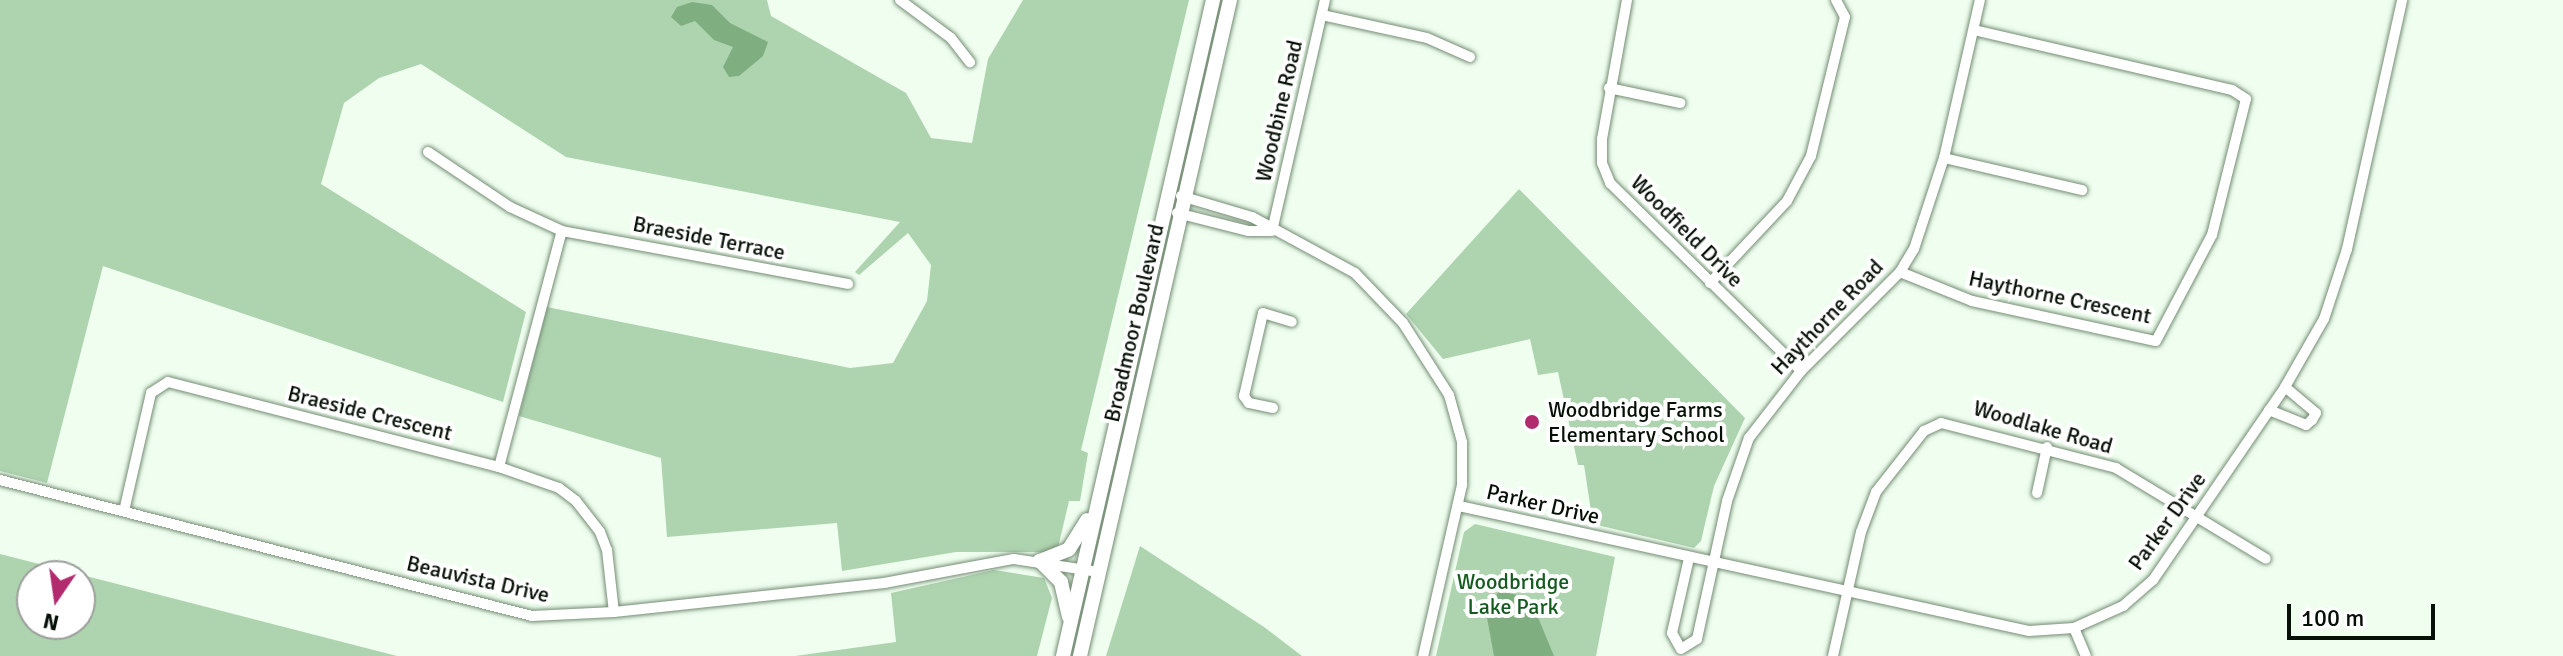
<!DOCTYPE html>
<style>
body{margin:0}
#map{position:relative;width:2563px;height:656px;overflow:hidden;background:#effeef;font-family:Signika,sans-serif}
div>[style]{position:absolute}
.green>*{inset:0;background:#aed3af}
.water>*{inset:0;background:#7faf81}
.roads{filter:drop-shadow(0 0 2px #748c74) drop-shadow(0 0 2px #748c74)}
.street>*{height:10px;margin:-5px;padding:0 5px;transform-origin:5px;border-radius:5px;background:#fff}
.secondary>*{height:14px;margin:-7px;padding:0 7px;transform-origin:7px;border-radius:7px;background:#fff}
.dots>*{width:22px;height:22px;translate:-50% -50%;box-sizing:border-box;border:4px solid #fff;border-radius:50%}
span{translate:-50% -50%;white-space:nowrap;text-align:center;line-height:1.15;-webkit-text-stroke:8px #fff;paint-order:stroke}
.street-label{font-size:22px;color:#071007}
.poi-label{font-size:22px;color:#071007}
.left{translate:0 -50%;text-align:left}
.park-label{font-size:22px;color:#155b1f}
.north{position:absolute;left:16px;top:560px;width:80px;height:80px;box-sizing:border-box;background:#fff;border:2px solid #9c9f9c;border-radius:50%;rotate:193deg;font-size:22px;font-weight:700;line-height:32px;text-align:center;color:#071007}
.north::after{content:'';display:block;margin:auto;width:28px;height:36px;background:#b22b6e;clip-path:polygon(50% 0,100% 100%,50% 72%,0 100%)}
.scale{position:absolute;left:2287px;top:604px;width:148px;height:36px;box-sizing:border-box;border:4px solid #071007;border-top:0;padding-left:10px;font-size:24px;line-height:28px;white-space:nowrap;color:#071007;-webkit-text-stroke:6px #fff;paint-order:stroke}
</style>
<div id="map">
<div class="green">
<i style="clip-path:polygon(0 0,767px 0,771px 16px,906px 93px,931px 138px,972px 143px,988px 59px,1023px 0,1189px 0,1081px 450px,1088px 453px,1080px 501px,1069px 501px,1057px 552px,956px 552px,842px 571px,837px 523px,667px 537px,661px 458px,519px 416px,547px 307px,850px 368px,893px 363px,927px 301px,931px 265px,908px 233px,859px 275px,855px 272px,900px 222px,566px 157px,421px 64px,379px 78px,344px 103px,321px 184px,526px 312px,503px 402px,103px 266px,47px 483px,0 471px)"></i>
<i style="clip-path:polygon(1519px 189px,1745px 418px,1714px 486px,1701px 541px,1694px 548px,1593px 524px,1584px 465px,1578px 465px,1558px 372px,1538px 375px,1530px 339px,1443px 359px,1406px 314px)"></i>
<i style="clip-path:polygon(1475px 524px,1615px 557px,1596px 656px,1436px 656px,1464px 532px)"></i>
<i style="clip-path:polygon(1140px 546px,1264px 627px,1302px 656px,1106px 656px)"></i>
<i style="clip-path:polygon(evenodd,0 554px,129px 587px,397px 656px,0 656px,0 554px,32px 576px,80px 576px,80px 624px,32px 624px,32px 576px)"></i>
<i style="clip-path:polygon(994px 570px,1044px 578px,1052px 598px,1037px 656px,795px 656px,896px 642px,891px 593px)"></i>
</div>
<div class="water">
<i style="clip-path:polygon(692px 2px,712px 5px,730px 23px,768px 42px,763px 56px,739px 76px,729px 77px,723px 67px,733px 47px,714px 40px,695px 21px,681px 26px,671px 17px,677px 7px)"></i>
<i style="clip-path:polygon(1499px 591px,1530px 598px,1554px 656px,1494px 656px,1486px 612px)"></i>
</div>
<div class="roads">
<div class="street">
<i style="left:900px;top:0;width:64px;rotate:36.7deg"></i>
<i style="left:951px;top:38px;width:31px;rotate:52deg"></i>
<i style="left:1627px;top:0;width:141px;rotate:100.2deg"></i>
<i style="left:1602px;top:139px;width:24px;rotate:90deg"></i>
<i style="left:1602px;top:163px;width:22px;rotate:68deg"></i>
<i style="left:1610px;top:183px;width:268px;rotate:44.5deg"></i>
<i style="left:1322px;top:15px;width:107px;rotate:12.4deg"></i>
<i style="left:1427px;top:38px;width:47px;rotate:23.8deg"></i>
<i style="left:1609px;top:88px;width:73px;rotate:11.9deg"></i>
<i style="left:428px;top:152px;width:99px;rotate:33.9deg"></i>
<i style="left:510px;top:207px;width:57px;rotate:24.8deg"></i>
<i style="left:562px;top:231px;width:291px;rotate:10.5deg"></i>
<i style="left:1944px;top:158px;width:142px;rotate:13.1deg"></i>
<i style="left:1181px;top:196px;width:74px;rotate:16.5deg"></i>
<i style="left:1252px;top:217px;width:117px;rotate:28.5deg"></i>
<i style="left:1355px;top:273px;width:69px;rotate:46.2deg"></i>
<i style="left:1403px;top:323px;width:85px;rotate:57.4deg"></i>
<i style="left:1449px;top:395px;width:49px;rotate:74.5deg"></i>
<i style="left:1462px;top:442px;width:43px;rotate:90deg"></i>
<i style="left:1462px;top:485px;width:175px;rotate:102.8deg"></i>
<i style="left:1177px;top:213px;width:73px;rotate:14.2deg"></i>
<i style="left:1248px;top:231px;width:22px"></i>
<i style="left:1272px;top:231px;width:237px;rotate:-77.1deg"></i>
<i style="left:1900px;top:272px;width:78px;rotate:21.9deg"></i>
<i style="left:1972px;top:301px;width:188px;rotate:12.3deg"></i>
<i style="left:2156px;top:341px;width:120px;rotate:-62.2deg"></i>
<i style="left:2212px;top:235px;width:140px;rotate:-76deg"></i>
<i style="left:2246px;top:99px;width:17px;rotate:-147deg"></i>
<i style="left:2232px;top:90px;width:265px;rotate:-166.9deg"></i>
<i style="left:1710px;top:283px;width:112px;rotate:-46.8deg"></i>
<i style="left:1787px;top:201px;width:51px;rotate:-61.9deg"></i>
<i style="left:1811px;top:156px;width:143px;rotate:-76.3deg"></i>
<i style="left:1845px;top:17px;width:19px;rotate:-118deg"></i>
<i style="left:1273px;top:408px;width:25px;rotate:-168deg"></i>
<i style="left:1249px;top:403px;width:9px;rotate:-126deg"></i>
<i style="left:1244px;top:396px;width:85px;rotate:-77.1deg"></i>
<i style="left:1263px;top:313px;width:30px;rotate:17deg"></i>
<i style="left:2269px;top:410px;width:40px;rotate:22deg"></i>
<i style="left:2306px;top:425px;width:8px;rotate:-40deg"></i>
<i style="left:2312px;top:420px;width:8px;rotate:-60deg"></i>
<i style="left:2316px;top:413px;width:40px;rotate:-140deg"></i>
<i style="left:499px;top:467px;width:244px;rotate:-75.1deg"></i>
<i style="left:0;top:480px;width:549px;rotate:14.34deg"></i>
<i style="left:532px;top:616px;width:82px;rotate:-2.8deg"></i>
<i style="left:614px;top:612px;width:272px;rotate:-6.1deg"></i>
<i style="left:884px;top:583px;width:132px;rotate:-10.5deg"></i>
<i style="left:1014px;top:559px;width:86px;rotate:8.7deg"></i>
<i style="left:2037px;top:493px;width:47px;rotate:-77.7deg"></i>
<i style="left:1459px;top:506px;width:584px;rotate:12.37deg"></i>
<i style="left:2029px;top:631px;width:45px;rotate:-3.8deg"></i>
<i style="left:2074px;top:628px;width:54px;rotate:-24.2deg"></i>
<i style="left:2123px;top:606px;width:40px;rotate:-41deg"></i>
<i style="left:2153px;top:580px;width:234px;rotate:-55.6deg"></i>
<i style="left:2285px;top:387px;width:78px;rotate:-60.2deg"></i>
<i style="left:2324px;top:319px;width:74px;rotate:-71.8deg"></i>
<i style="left:2347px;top:249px;width:255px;rotate:-77.5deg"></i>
<i style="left:124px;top:511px;width:121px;rotate:-77.1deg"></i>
<i style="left:151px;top:393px;width:20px;rotate:-33deg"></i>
<i style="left:168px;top:382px;width:342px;rotate:14.4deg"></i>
<i style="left:499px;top:467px;width:64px;rotate:19.3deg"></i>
<i style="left:559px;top:488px;width:21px;rotate:37deg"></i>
<i style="left:576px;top:501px;width:39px;rotate:52deg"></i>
<i style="left:600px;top:532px;width:19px;rotate:69deg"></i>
<i style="left:607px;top:550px;width:62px;rotate:83.6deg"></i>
<i style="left:1689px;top:558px;width:77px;rotate:102.8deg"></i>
<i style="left:1672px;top:633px;width:18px;rotate:61deg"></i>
<i style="left:1681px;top:649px;width:19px;rotate:-32deg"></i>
<i style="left:1697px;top:639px;width:141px;rotate:-77.7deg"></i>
<i style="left:1727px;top:501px;width:67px;rotate:-70.8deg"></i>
<i style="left:1749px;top:438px;width:85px;rotate:-52.2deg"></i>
<i style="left:1801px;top:371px;width:140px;rotate:-45deg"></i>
<i style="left:1900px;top:272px;width:27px;rotate:-59deg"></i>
<i style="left:1914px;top:249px;width:96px;rotate:-71.8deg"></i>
<i style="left:1944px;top:158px;width:162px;rotate:-77.2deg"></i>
<i style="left:2074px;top:628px;width:30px;rotate:67deg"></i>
<i style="left:1833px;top:656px;width:127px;rotate:-77.3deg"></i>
<i style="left:1861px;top:532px;width:43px;rotate:-69.4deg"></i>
<i style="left:1876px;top:492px;width:78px;rotate:-51.8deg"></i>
<i style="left:1924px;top:431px;width:19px;rotate:-25deg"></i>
<i style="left:1941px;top:423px;width:181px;rotate:14.4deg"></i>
<i style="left:2116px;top:468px;width:175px;rotate:31.2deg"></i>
</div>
<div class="secondary">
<i style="left:1069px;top:617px;width:36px;rotate:-103deg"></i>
<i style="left:1061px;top:582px;width:30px;rotate:-135deg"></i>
<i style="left:1040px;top:561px;width:31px;rotate:-22deg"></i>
<i style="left:1069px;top:549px;width:34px;rotate:-58deg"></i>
<i style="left:1063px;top:656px;width:673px;rotate:-77.12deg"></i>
<i style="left:1080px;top:656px;width:673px;rotate:-77.12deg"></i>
</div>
</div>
<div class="dots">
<i style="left:1532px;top:422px;background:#b22b6e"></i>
</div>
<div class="street-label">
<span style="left:1279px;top:111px;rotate:-77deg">Woodbine Road</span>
<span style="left:1687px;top:231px;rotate:45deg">Woodfield Drive</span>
<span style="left:709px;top:238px;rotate:11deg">Braeside Terrace</span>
<span style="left:2060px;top:297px;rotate:12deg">Haythorne Crescent</span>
<span style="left:1827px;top:317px;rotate:-46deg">Haythorne Road</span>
<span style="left:1134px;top:323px;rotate:-77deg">Broadmoor Boulevard</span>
<span style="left:370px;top:413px;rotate:14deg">Braeside Crescent</span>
<span style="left:2043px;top:427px;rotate:16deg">Woodlake Road</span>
<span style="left:1543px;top:504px;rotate:13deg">Parker Drive</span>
<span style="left:2167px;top:521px;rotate:-54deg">Parker Drive</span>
<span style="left:478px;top:579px;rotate:13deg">Beauvista Drive</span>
</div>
<div class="poi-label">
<span class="left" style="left:1548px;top:422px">Woodbridge Farms<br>Elementary School</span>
</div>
<div class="park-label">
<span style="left:1513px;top:594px">Woodbridge<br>Lake Park</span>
</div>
<div class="north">N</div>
<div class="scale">100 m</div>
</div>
